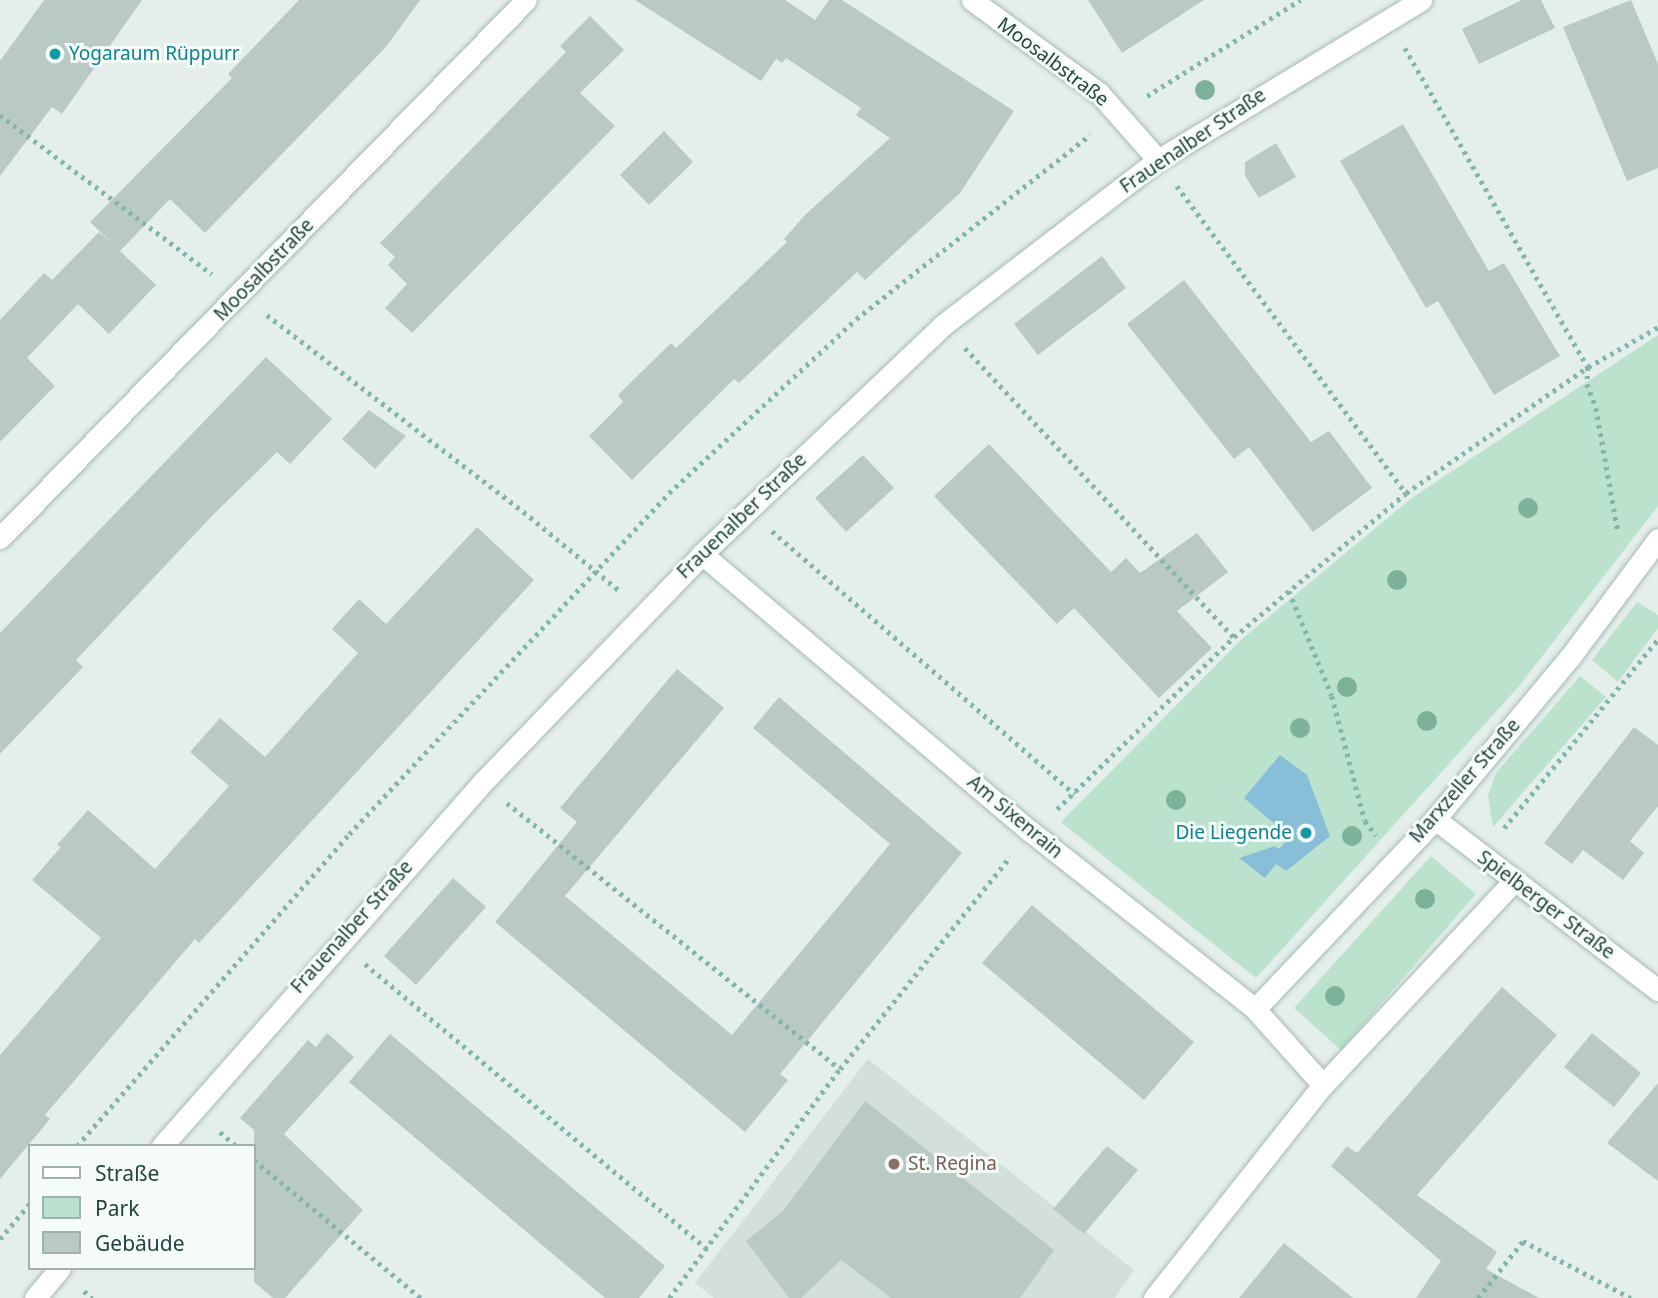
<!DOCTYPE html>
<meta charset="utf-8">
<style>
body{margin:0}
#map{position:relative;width:1658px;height:1298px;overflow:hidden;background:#e4efec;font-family:"Noto Sans",sans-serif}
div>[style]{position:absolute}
.built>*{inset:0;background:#d2dfdb}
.green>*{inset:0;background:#bbe2cc}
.water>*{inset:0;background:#88bfd8}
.building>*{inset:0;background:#b9cac5}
.path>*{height:4.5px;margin-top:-2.25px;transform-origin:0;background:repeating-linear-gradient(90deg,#82b5ad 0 3.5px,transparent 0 8.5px)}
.roads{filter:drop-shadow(0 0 2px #a6b8b5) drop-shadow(0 0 2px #a6b8b5)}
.street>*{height:21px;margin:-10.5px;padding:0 10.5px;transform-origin:10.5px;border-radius:10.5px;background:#fff}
.trees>*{width:20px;height:20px;margin:-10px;border-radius:50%;background:#7cb19a}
.dots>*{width:19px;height:19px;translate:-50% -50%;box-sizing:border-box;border:4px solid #f5fbf9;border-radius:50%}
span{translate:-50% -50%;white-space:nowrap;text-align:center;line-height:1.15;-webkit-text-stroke:6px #f5fbf9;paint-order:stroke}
.culture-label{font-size:19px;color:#0d838f}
.left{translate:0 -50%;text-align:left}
.right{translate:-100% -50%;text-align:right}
.street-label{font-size:19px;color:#21433f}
.education-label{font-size:19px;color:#785e54}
.legend{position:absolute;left:28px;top:1144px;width:228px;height:126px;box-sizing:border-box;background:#f5fbf9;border:2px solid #a0b1af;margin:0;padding:9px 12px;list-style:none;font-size:21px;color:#21433f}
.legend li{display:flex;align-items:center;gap:14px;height:35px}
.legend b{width:35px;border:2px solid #a0b1af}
</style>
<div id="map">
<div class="built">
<i style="clip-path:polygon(868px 1059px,1134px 1270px,1115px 1298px,714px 1298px,695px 1283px)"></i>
</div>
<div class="green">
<i style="clip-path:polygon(1658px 335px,1658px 506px,1520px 685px,1256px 978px,1061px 822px,1242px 639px,1413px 497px)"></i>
<i style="clip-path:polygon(1637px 602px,1658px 615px,1658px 628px,1618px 682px,1592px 660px)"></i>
<i style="clip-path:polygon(1580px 676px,1606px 697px,1493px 827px,1488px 796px,1496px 773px)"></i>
<i style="clip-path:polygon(1431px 856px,1476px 894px,1341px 1050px,1294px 1008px)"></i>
</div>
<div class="water">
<i style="clip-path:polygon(1280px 755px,1307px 775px,1330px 836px,1286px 871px,1276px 864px,1265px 878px,1239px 858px,1275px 846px,1279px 849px,1290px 837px,1244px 798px)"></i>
</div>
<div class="building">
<i style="clip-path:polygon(44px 0,142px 0,62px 114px,52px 107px,0 176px,0 61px)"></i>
<i style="clip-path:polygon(299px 0,420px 0,386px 47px,205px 233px,170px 199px,120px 251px,156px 285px,109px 334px,78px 304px,27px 358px,55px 386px,0 442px,0 320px,44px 273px,52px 280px,99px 232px,115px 246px,90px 222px,232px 78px,228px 74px)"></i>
<i style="clip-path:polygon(635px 0,785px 0,815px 20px,829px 0,842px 0,1014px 111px,960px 193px,865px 280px,857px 272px,739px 383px,734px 379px,632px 480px,589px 436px,623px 402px,618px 395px,671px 343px,676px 348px,787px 242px,784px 239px,805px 215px,890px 138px,856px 115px,861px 108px,786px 58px,782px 63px,776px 59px,761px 81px)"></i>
<i style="clip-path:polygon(1088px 0,1204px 0,1122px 53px)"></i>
<i style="clip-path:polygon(1522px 0,1541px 0,1555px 28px,1479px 64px,1462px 29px)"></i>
<i style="clip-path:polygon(1631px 0,1658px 64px,1658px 168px,1627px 181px,1563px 27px)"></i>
<i style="clip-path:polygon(590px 16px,624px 50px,580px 93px,615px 126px,412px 333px,385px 308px,407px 284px,388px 265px,395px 257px,380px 243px,566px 52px,560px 46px)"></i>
<i style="clip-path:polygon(1403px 124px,1489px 271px,1504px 263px,1560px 356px,1494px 395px,1438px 301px,1426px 308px,1340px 161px)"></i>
<i style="clip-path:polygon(664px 131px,693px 162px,649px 205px,620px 175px)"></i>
<i style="clip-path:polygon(1276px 143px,1296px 177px,1259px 198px,1245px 176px,1245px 162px)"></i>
<i style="clip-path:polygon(1102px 256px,1126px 288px,1038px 355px,1014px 324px)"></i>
<i style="clip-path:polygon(1184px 280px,1311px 442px,1329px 431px,1372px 488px,1313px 532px,1249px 447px,1234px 459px,1127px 324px)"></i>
<i style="clip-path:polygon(266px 357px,332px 419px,290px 464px,277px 452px,211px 517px,76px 660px,83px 667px,0 754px,0 633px)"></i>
<i style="clip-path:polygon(369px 410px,406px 436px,375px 469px,342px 439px)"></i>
<i style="clip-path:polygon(989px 444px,1111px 572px,1126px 558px,1140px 573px,1197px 533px,1228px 572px,1177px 611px,1212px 648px,1159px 698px,1074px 608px,1057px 624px,934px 496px)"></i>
<i style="clip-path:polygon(863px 455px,894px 488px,846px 532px,815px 498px)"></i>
<i style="clip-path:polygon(477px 527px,534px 580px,199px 943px,195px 939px,45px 1115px,50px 1119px,0 1179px,0 1055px,101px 938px,32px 880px,61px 847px,57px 845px,88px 810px,155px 869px,229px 786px,190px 752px,220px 718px,265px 757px,358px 653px,332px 629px,359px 599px,386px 624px)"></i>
<i style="clip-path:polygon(677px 669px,724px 708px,565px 896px,732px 1035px,890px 844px,753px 728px,779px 697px,962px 853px,780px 1074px,788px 1080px,745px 1132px,495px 922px,577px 822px,560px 808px)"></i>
<i style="clip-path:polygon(1634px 727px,1658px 745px,1658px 806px,1630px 841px,1644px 853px,1623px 880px,1583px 850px,1572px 864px,1544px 843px)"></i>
<i style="clip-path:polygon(453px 878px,486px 907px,416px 985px,384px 956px)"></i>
<i style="clip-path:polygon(1032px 905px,1194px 1042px,1144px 1100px,982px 963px)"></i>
<i style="clip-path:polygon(1502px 987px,1557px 1035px,1417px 1195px,1497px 1252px,1486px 1269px,1539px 1298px,1416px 1298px,1441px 1261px,1331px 1166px,1347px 1146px,1357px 1153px)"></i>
<i style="clip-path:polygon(327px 1033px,354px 1057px,284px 1134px,363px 1210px,285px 1298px,273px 1298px,254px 1282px,254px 1130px,240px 1118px,308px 1040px,316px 1047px)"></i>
<i style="clip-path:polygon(1592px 1033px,1641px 1073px,1614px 1107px,1564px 1067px)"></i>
<i style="clip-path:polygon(390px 1034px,665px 1266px,639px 1298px,605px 1298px,349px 1082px)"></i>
<i style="clip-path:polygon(1658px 1083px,1658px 1181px,1607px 1143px)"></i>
<i style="clip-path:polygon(865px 1101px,1054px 1250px,1020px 1298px,891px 1298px,841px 1260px,801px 1298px,789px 1298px,746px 1241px,783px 1211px)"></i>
<i style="clip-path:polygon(1107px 1146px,1138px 1170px,1084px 1234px,1053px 1209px)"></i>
<i style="clip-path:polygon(1284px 1243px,1353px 1298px,1239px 1298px)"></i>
</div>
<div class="path">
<i style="left:1405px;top:48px;width:368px;rotate:60.2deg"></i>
<i style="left:1588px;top:367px;width:17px;rotate:93deg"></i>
<i style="left:1587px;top:384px;width:26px;rotate:69deg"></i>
<i style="left:1596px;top:408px;width:126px;rotate:79.9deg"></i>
<i style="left:1147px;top:96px;width:181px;rotate:-32.1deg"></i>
<i style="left:0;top:115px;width:265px;rotate:36.9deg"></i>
<i style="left:1177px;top:186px;width:383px;rotate:53.3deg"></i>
<i style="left:267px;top:315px;width:332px;rotate:37.5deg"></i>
<i style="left:530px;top:517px;width:118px;rotate:39.5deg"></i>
<i style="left:965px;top:348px;width:395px;rotate:47.1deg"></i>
<i style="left:772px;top:531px;width:401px;rotate:41deg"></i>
<i style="left:1289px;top:591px;width:113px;rotate:67.7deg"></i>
<i style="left:1332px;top:696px;width:129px;rotate:75.2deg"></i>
<i style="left:1365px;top:821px;width:18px;rotate:52deg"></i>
<i style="left:507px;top:803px;width:426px;rotate:38.6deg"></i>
<i style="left:1057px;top:809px;width:247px;rotate:-44.2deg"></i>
<i style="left:1234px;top:637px;width:224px;rotate:-39.9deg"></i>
<i style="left:1406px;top:493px;width:221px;rotate:-34.7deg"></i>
<i style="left:1588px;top:367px;width:81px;rotate:-29.7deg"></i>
<i style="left:1504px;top:828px;width:244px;rotate:-50.8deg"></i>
<i style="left:365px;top:964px;width:445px;rotate:39.8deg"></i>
<i style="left:220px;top:1132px;width:21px;rotate:41deg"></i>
<i style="left:77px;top:1146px;width:414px;rotate:-48.9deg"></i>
<i style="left:349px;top:834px;width:468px;rotate:-46.8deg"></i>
<i style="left:669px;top:493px;width:255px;rotate:-42.9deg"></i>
<i style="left:856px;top:319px;width:298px;rotate:-38.2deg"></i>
<i style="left:254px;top:1160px;width:217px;rotate:39.6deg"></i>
<i style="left:0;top:1239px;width:47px;rotate:-50.2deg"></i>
<i style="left:84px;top:1291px;width:11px;rotate:41deg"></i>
<i style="left:669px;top:1298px;width:286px;rotate:-53.3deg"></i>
<i style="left:840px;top:1069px;width:272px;rotate:-51.3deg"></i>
<i style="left:1478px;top:1298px;width:73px;rotate:-51.7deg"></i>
<i style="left:1523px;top:1241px;width:122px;rotate:27.8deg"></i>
</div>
<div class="roads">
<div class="street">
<i style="left:972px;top:0;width:157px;rotate:36.2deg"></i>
<i style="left:1099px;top:93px;width:89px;rotate:48.6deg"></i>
<i style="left:0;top:538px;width:752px;rotate:-45.65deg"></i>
<i style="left:702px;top:554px;width:429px;rotate:40.2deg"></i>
<i style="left:1030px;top:831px;width:287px;rotate:38.3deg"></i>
<i style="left:1255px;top:1009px;width:102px;rotate:48.2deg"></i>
<i style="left:1435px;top:819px;width:281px;rotate:37.5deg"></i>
<i style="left:1255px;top:1009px;width:262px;rotate:-46.5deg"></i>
<i style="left:1435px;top:819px;width:211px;rotate:-50.2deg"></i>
<i style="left:1570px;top:657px;width:147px;rotate:-53.3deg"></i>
<i style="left:162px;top:1146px;width:484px;rotate:-48.6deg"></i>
<i style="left:482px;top:783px;width:318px;rotate:-46.1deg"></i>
<i style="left:702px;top:554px;width:332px;rotate:-43.5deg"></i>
<i style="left:943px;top:325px;width:271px;rotate:-37.5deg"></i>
<i style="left:1158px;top:160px;width:308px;rotate:-31.3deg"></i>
<i style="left:35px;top:1298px;width:39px;rotate:-50deg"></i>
<i style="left:1154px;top:1298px;width:272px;rotate:-51.6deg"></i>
<i style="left:1323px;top:1085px;width:278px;rotate:-46.9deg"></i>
</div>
</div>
<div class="trees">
<i style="left:1205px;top:90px"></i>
<i style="left:1528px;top:508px"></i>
<i style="left:1397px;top:580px"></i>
<i style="left:1347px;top:687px"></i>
<i style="left:1427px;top:721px"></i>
<i style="left:1300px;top:728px"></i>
<i style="left:1176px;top:800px"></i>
<i style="left:1352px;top:836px"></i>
<i style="left:1425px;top:899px"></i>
<i style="left:1335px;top:996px"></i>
</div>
<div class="dots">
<i style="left:55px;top:54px;background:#0f9aa8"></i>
<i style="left:1306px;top:833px;background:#0f9aa8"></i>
<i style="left:894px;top:1164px;background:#8d6e63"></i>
</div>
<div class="culture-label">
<span class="left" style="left:69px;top:54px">Yogaraum Rüppurr</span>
<span class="right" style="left:1292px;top:833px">Die Liegende</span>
</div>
<div class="street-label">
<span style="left:1053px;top:62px;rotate:37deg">Moosalbstraße</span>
<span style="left:1193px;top:141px;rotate:-34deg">Frauenalber Straße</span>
<span style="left:264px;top:270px;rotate:-46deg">Moosalbstraße</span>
<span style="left:742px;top:516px;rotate:-44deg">Frauenalber Straße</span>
<span style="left:1465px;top:781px;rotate:-49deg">Marxzeller Straße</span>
<span style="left:1015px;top:817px;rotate:40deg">Am Sixenrain</span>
<span style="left:1546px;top:905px;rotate:37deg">Spielberger Straße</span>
<span style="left:352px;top:927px;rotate:-48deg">Frauenalber Straße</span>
</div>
<div class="education-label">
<span class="left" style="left:908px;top:1164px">St. Regina</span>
</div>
<ul class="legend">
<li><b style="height:9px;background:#fff"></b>Straße</li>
<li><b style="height:19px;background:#bbe2cc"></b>Park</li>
<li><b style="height:19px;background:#b9cac5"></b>Gebäude</li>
</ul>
</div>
